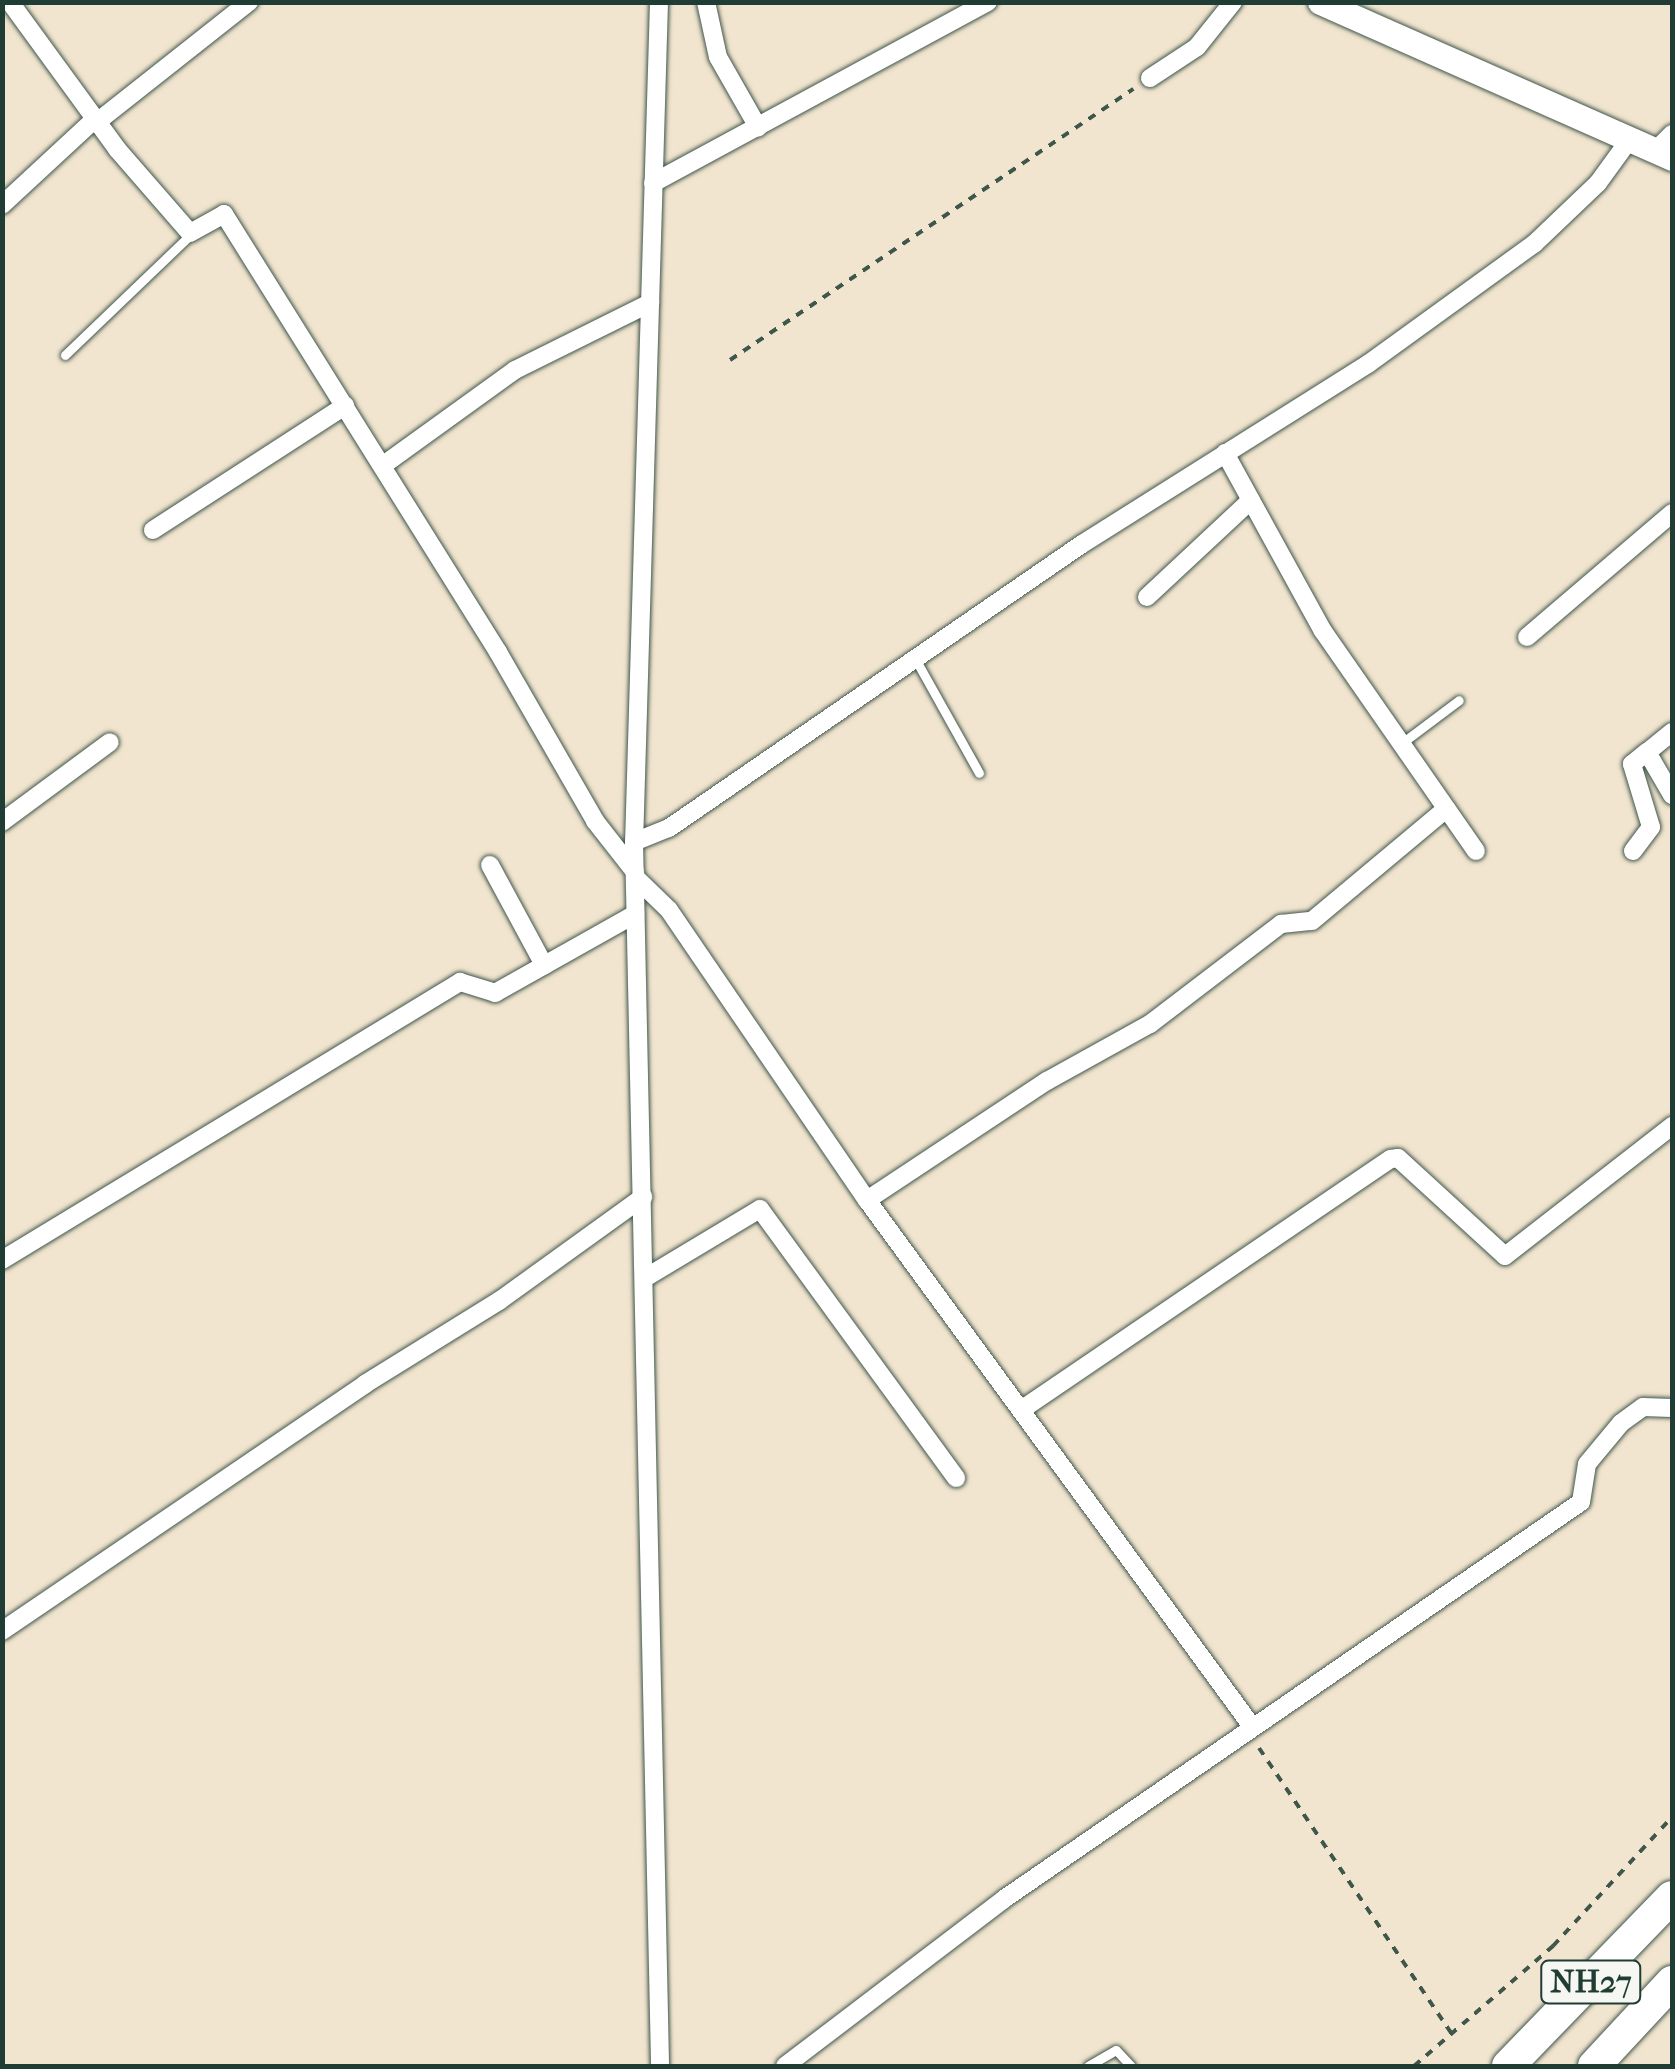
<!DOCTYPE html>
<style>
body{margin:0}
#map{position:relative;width:1675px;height:2069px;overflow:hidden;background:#f2e5cf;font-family:"IM FELL French Canon",serif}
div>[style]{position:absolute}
.path>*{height:4px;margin-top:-2px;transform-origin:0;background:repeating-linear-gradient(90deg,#3f564b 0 8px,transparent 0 16px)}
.roads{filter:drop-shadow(0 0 2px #3f564b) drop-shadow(0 0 2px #3f564b)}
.lane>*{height:9px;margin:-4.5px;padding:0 4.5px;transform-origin:4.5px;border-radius:4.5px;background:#fff}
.street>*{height:18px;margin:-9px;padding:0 9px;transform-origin:9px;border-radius:9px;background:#fff}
.secondary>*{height:25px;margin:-12.5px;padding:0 12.5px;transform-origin:12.5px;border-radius:12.5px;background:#fff}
.highway>*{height:32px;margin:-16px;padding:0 16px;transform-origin:16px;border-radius:16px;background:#fff}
span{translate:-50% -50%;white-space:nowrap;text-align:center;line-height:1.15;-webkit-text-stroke:8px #f6f6f2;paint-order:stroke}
.shield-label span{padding:2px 8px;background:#f6f6f2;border:2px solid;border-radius:8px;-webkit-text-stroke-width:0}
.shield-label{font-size:32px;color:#1f3d34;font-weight:700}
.frame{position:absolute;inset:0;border:5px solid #1f3d34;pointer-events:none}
</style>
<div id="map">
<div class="path">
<i style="left:730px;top:360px;width:486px;rotate:-33.9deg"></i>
<i style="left:1259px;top:1748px;width:345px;rotate:56deg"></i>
<i style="left:1414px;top:2066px;width:184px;rotate:-40.8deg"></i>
<i style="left:1553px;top:1946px;width:176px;rotate:-47.3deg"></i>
</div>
<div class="roads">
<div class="lane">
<i style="left:65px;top:355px;width:176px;rotate:-43.8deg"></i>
<i style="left:917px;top:662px;width:127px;rotate:60.8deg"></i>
<i style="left:1402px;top:743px;width:71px;rotate:-37deg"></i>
<i style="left:1088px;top:2066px;width:32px;rotate:-30deg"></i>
<i style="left:1116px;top:2050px;width:22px;rotate:47deg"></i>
</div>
<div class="street">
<i style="left:10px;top:2px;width:182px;rotate:53.9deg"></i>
<i style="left:117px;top:149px;width:111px;rotate:49deg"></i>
<i style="left:190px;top:233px;width:39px;rotate:-29deg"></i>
<i style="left:224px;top:214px;width:517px;rotate:57.97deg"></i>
<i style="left:498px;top:652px;width:195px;rotate:60.1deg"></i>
<i style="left:595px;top:821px;width:65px;rotate:51.9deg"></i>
<i style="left:659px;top:2px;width:840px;rotate:91.7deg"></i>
<i style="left:634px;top:842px;width:1224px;rotate:88.78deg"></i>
<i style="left:706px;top:2px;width:56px;rotate:77.7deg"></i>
<i style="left:718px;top:57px;width:81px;rotate:60.3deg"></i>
<i style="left:1150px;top:78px;width:56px;rotate:-33.4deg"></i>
<i style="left:1197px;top:47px;width:58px;rotate:-51.3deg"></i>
<i style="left:97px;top:122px;width:194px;rotate:-38.3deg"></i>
<i style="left:1656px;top:150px;width:23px;rotate:-45deg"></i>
<i style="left:653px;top:183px;width:381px;rotate:-28.4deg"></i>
<i style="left:2px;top:205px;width:127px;rotate:-42.8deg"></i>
<i style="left:1225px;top:453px;width:203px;rotate:61.2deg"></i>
<i style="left:1323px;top:631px;width:268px;rotate:55.2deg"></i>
<i style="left:382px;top:466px;width:164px;rotate:-35.8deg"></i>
<i style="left:515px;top:370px;width:151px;rotate:-26.4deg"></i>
<i style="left:153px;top:530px;width:229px;rotate:-32.9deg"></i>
<i style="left:1147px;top:597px;width:142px;rotate:-43deg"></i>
<i style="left:1527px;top:637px;width:191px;rotate:-40.5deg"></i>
<i style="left:1672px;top:732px;width:32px;rotate:141deg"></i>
<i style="left:1647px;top:752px;width:50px;rotate:59.8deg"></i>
<i style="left:2px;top:822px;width:134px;rotate:-36.5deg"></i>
<i style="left:634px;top:842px;width:38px;rotate:-22deg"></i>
<i style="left:669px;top:828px;width:501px;rotate:-34.51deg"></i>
<i style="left:1082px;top:544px;width:338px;rotate:-32.2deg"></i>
<i style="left:1368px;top:364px;width:205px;rotate:-35.9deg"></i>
<i style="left:1534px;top:244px;width:88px;rotate:-43.6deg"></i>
<i style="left:1598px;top:183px;width:54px;rotate:-54deg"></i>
<i style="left:1633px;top:851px;width:30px;rotate:-53deg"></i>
<i style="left:1651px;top:827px;width:66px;rotate:-106.8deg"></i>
<i style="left:1632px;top:764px;width:19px;rotate:-39deg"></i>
<i style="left:490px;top:865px;width:114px;rotate:61.6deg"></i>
<i style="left:635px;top:877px;width:47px;rotate:44.1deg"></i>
<i style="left:669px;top:910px;width:351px;rotate:55.7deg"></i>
<i style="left:867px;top:1200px;width:650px;rotate:53.82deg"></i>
<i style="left:867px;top:1200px;width:216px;rotate:-33.5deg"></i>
<i style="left:1047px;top:1081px;width:118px;rotate:-29deg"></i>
<i style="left:1150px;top:1024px;width:165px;rotate:-37.4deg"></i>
<i style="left:1281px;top:924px;width:31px;rotate:-6deg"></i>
<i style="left:1312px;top:921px;width:175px;rotate:-39.9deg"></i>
<i style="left:2px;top:1260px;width:536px;rotate:-31.26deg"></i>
<i style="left:460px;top:982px;width:37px;rotate:17deg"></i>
<i style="left:495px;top:993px;width:161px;rotate:-29.4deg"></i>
<i style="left:645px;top:1278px;width:134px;rotate:-31deg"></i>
<i style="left:760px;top:1209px;width:333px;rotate:53.9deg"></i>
<i style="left:1021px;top:1410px;width:447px;rotate:-34.2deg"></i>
<i style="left:1391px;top:1159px;width:7px;rotate:-8deg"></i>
<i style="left:1398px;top:1158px;width:145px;rotate:42.5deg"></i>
<i style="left:1505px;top:1256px;width:212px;rotate:-37.9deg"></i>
<i style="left:2px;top:1631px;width:439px;rotate:-34.2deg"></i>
<i style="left:365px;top:1384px;width:158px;rotate:-31.8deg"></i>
<i style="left:499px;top:1301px;width:178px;rotate:-35.8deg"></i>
<i style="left:785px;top:2066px;width:275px;rotate:-37.3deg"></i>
<i style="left:1004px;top:1899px;width:700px;rotate:-34.53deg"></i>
<i style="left:1581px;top:1502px;width:38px;rotate:-81deg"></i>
<i style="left:1587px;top:1464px;width:53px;rotate:-50.3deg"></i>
<i style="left:1621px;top:1423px;width:27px;rotate:-36deg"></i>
<i style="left:1643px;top:1407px;width:29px;rotate:2deg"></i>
</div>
<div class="secondary">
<i style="left:1320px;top:2px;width:385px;rotate:23.9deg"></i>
</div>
<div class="highway">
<i style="left:1508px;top:2066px;width:235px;rotate:-45.9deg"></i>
<i style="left:1594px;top:2066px;width:115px;rotate:-47.1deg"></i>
</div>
</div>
<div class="shield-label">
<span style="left:1591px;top:1982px">NH27</span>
</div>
<div class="frame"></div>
</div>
